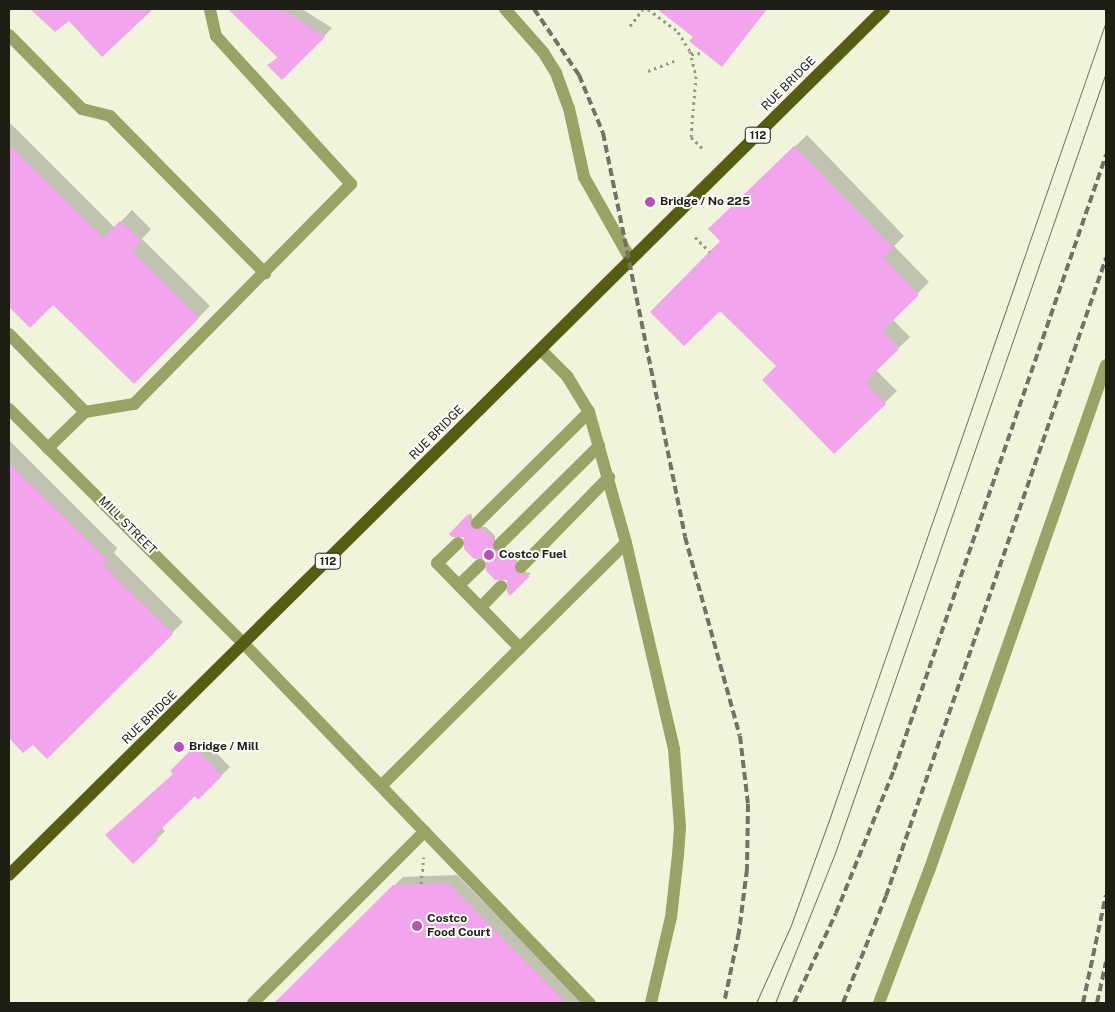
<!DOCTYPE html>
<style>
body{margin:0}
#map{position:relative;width:1115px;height:1012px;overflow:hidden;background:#f0f4db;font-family:"Public Sans",sans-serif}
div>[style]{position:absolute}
.shadow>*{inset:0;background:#0003}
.building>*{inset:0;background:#f2a5ec}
.path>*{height:3px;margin-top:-1.5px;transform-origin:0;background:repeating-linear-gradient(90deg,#959885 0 2.5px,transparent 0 6.5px)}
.service>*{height:12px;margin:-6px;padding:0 6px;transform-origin:6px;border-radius:6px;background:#9aa365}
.tertiary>*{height:12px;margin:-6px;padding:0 6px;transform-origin:6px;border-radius:6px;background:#9aa365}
.primary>*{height:12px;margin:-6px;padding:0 6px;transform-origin:6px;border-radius:6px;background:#565d10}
.tram>*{height:1px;margin:-0.5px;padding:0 0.5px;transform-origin:0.5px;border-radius:0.5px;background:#717464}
.rail>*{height:4px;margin-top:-2px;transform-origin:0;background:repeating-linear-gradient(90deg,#717464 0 8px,transparent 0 12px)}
.dots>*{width:14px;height:14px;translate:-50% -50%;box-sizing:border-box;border:2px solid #fefffa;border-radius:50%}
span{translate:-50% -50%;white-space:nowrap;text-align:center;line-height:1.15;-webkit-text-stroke:4px #fefffa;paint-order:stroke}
.shield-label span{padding:1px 4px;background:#fefffa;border:1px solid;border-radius:4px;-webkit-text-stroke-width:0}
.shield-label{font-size:11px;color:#1d1f15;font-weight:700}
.street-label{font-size:12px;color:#1d1f15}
.poi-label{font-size:12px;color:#1d1f15;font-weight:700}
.left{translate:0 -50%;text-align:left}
.frame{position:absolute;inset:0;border:10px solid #1d1f15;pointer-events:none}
</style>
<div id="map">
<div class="shadow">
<i style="clip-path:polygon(32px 9px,151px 9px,102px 55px,69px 19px,55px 31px)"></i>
<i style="clip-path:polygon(242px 9px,302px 9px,332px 28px,282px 79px,269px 65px,278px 57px,236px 15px)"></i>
<i style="clip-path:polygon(659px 9px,767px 9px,722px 66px,695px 36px)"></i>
<i style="clip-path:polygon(9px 122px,115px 228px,132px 210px,151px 229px,142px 239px,210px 306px,134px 383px,54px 303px,30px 327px,9px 305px)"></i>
<i style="clip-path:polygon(807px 135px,904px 236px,894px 246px,929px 282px,892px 319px,910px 337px,876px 370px,897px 391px,834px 452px,777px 366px,722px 241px,721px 218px)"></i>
<i style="clip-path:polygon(9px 440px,117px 548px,114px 553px,183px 622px,47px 757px,33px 743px,23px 751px,9px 736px)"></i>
<i style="clip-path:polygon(471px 513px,474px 527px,486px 527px,495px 536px,495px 548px,508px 549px,517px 558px,517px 570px,531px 573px,510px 594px,508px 579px,465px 536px,450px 534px)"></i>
<i style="clip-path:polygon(203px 739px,230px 767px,198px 798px,195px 794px,161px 827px,165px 831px,133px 862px,174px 774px,172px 771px)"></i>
<i style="clip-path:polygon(457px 875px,583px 1003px,275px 1003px,403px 877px)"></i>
</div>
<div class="building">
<i style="clip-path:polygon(30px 9px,153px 9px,102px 57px,69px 21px,55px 32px)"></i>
<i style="clip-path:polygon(228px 9px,281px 9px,325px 37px,282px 80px,267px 65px,278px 58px)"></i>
<i style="clip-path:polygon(657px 9px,767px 9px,722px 67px,689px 41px,693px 37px)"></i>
<i style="clip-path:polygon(9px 145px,103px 238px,120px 221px,141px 241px,132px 251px,199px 318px,134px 384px,53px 305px,30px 328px,9px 307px)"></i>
<i style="clip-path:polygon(794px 146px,893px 248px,883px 258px,919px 295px,882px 331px,899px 349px,865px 382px,886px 404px,834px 454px,762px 380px,776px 366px,720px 311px,684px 346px,650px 312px,720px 241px,708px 229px)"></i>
<i style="clip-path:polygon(9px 463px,107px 560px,103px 565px,173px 634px,47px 759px,33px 745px,23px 753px,9px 738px)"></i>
<i style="clip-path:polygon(468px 514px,472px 529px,483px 529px,493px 539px,493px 550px,505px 551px,515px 561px,515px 572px,530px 576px,510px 596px,507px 592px,507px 580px,495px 580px,486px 571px,486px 559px,474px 559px,464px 549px,464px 537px,452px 537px,449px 534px)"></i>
<i style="clip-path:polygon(194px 747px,222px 776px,198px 800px,195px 796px,154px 836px,158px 840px,133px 864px,105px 835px,173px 774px,170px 771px)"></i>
<i style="clip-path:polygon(448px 883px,566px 1003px,274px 1003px,393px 885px)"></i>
</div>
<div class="path">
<i style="left:648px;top:9px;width:38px;rotate:37deg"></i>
<i style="left:678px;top:32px;width:22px;rotate:58deg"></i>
<i style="left:690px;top:51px;width:26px;rotate:77deg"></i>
<i style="left:696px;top:76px;width:61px;rotate:94.7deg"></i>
<i style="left:691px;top:137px;width:16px;rotate:45deg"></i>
<i style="left:630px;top:26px;width:21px;rotate:-53deg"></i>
<i style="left:691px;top:54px;width:13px;rotate:-4deg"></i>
<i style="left:648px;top:71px;width:28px;rotate:-21deg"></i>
<i style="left:695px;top:237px;width:21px;rotate:45deg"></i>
<i style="left:421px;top:884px;width:27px;rotate:-84deg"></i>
</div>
<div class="service">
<i style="left:505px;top:9px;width:57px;rotate:48.5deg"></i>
<i style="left:543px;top:52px;width:25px;rotate:58deg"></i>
<i style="left:556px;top:73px;width:37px;rotate:70deg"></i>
<i style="left:569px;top:108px;width:71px;rotate:77.7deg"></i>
<i style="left:584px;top:177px;width:95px;rotate:60.5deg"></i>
<i style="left:9px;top:35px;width:104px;rotate:45.4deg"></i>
<i style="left:82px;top:109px;width:29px;rotate:14deg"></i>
<i style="left:110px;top:116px;width:221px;rotate:45.4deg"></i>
<i style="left:9px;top:334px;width:109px;rotate:45.7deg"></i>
<i style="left:85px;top:412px;width:52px;rotate:135.8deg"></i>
<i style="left:541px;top:350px;width:37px;rotate:45deg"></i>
<i style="left:567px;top:376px;width:42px;rotate:58.6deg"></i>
<i style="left:589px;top:412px;width:136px;rotate:74.2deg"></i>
<i style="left:626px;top:543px;width:212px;rotate:76.9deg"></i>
<i style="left:674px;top:749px;width:78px;rotate:85.6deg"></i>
<i style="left:680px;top:827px;width:28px;rotate:94deg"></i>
<i style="left:678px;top:855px;width:62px;rotate:96.4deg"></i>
<i style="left:671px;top:917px;width:88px;rotate:103.1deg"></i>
<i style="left:85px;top:412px;width:50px;rotate:-9.3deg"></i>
<i style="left:134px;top:404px;width:309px;rotate:-45.4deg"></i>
<i style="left:351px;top:184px;width:200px;rotate:-132.4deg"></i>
<i style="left:216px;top:36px;width:28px;rotate:-103deg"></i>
<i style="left:477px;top:523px;width:158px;rotate:-44.7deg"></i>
<i style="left:458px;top:543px;width:29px;rotate:136deg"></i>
<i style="left:437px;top:563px;width:119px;rotate:45.7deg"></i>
<i style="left:499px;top:545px;width:141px;rotate:-44.7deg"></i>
<i style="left:521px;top:567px;width:126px;rotate:-45.6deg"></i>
<i style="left:459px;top:585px;width:29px;rotate:-44deg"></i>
<i style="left:481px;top:607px;width:29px;rotate:-46deg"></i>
<i style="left:244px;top:644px;width:499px;rotate:46.1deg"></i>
<i style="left:381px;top:786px;width:345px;rotate:-44.8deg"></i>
<i style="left:253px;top:1003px;width:243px;rotate:-45deg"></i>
<i style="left:879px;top:1003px;width:141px;rotate:-69.3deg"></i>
<i style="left:929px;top:871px;width:536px;rotate:-70.72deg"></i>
</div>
<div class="tertiary">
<i style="left:9px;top:409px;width:332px;rotate:45deg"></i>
</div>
<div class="primary">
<i style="left:9px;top:875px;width:1231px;rotate:-44.7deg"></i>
</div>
<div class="tram">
<i style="left:756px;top:1003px;width:85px;rotate:-65.8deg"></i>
<i style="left:791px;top:925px;width:109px;rotate:-70.1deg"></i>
<i style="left:828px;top:823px;width:849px;rotate:-70.88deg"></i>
<i style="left:775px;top:1003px;width:162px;rotate:-68.2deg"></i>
<i style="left:835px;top:853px;width:827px;rotate:-70.86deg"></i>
</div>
<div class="rail">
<i style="left:534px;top:9px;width:80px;rotate:55.7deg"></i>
<i style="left:579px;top:75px;width:63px;rotate:67.5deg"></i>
<i style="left:603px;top:133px;width:412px;rotate:78.5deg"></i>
<i style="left:685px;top:537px;width:206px;rotate:74.6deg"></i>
<i style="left:740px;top:736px;width:68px;rotate:83.3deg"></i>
<i style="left:748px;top:804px;width:65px;rotate:90.9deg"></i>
<i style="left:747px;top:869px;width:64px;rotate:97.2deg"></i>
<i style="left:739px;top:932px;width:73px;rotate:101.9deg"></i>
<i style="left:794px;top:1003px;width:99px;rotate:-65deg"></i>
<i style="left:836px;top:913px;width:154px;rotate:-67.9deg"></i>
<i style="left:894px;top:770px;width:651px;rotate:-70.98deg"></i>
<i style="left:843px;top:1003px;width:115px;rotate:-68.1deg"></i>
<i style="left:886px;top:896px;width:675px;rotate:-70.97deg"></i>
<i style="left:1083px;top:1003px;width:110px;rotate:-78deg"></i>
<i style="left:1097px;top:1003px;width:42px;rotate:-77.6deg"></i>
</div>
<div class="dots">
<i style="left:650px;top:202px;background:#b84fb2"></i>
<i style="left:489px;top:555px;background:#b84fb2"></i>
<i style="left:179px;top:747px;background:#b84fb2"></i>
<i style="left:417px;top:926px;background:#b84fb2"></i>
</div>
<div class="shield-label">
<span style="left:758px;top:135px">112</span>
<span style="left:328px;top:561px">112</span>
</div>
<div class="street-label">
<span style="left:789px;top:84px;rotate:-45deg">RUE BRIDGE</span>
<span style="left:437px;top:433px;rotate:-45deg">RUE BRIDGE</span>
<span style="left:127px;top:526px;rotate:45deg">MILL STREET</span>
<span style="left:150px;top:718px;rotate:-44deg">RUE BRIDGE</span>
</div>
<div class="poi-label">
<span class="left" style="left:660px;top:202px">Bridge / No 225</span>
<span class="left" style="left:499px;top:555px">Costco Fuel</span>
<span class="left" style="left:189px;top:747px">Bridge / Mill</span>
<span class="left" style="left:427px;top:926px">Costco<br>Food Court</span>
</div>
<div class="frame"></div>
</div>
